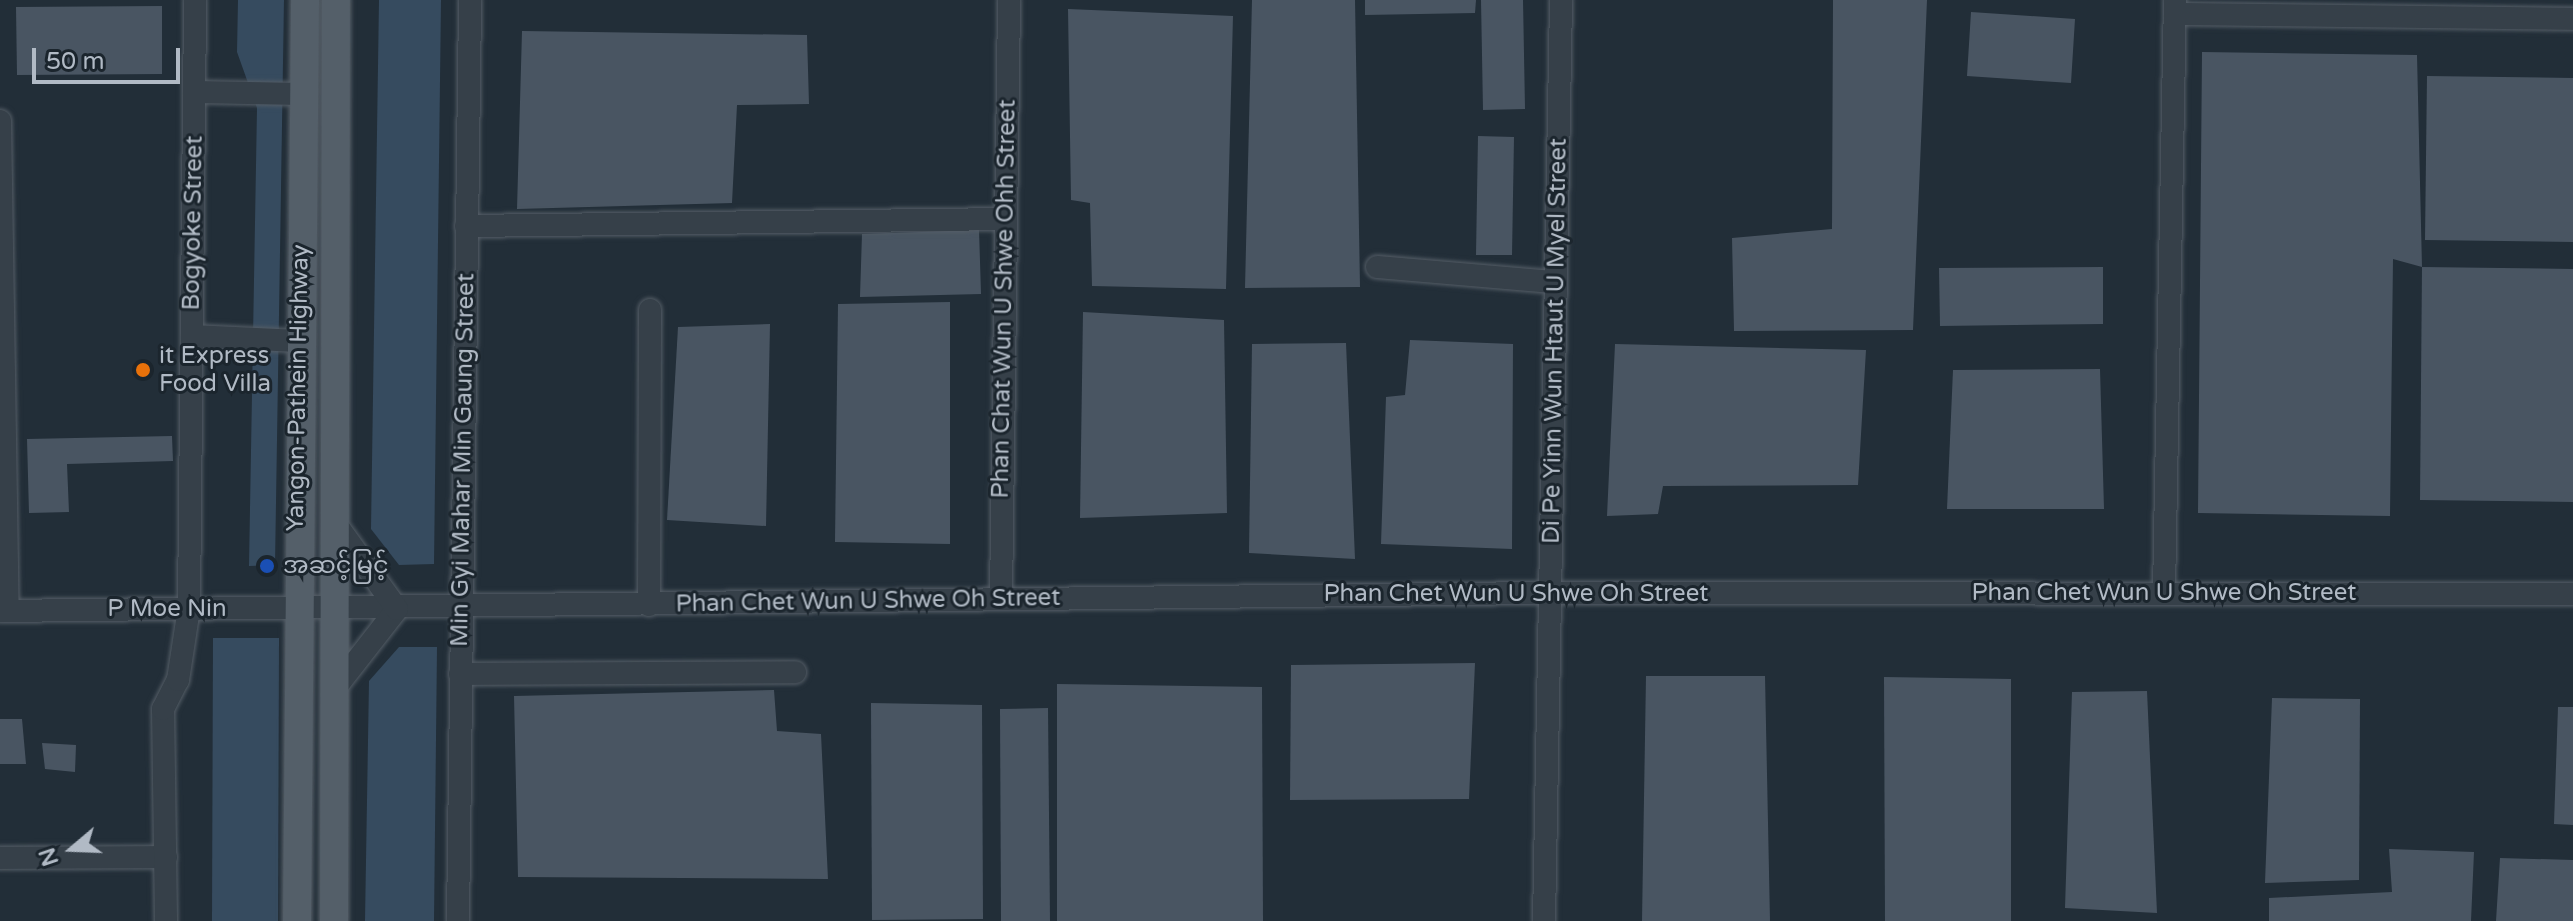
<!DOCTYPE html>
<meta charset="utf-8">
<style>
body{margin:0}
#map{position:relative;width:2573px;height:921px;overflow:hidden;background:#222e38;font-family:"Varela Round","Noto Sans Myanmar",sans-serif}
div>[style]{position:absolute}
.water>*{inset:0;background:#364b5f}
.building>*{inset:0;background:#495562}
.roads{filter:drop-shadow(0 0 2px #545d66) drop-shadow(0 0 2px #545d66)}
.minor>*{height:22px;margin:-11px;padding:0 11px;transform-origin:11px;border-radius:11px;background:#364049}
.major>*{height:28px;margin:-14px;padding:0 14px;transform-origin:14px;border-radius:14px;background:#545f69}
.dots>*{width:22px;height:22px;translate:-50% -50%;box-sizing:border-box;border:4px solid #1b252d;border-radius:50%}
span{translate:-50% -50%;white-space:nowrap;text-align:center;line-height:1.15;-webkit-text-stroke:6px #1b252d;paint-order:stroke}
.street-label{font-size:24px;color:#b1bac5}
.poi-label{font-size:24px;color:#b1bac5}
.left{translate:0 -50%;text-align:left}
.north{position:absolute;left:32px;top:809px;width:80px;height:80px;-webkit-text-stroke:6px #1b252d;paint-order:stroke;rotate:251deg;font-size:22px;font-weight:700;line-height:32px;text-align:center;color:#b1bac5}
.north::after{content:'';display:block;margin:auto;width:28px;height:36px;background:#b1bac5;clip-path:polygon(50% 0,100% 100%,50% 72%,0 100%)}
.scale{position:absolute;left:32px;top:48px;width:148px;height:36px;box-sizing:border-box;border:4px solid #b1bac5;border-top:0;padding-left:10px;font-size:24px;line-height:28px;white-space:nowrap;color:#b1bac5;-webkit-text-stroke:6px #1b252d;paint-order:stroke}
</style>
<div id="map">
<div class="water">
<i style="clip-path:polygon(238px 0,284px 0,275px 565px,249px 566px,257px 108px,237px 52px)"></i>
<i style="clip-path:polygon(379px 0,441px 0,434px 564px,399px 565px,371px 529px)"></i>
<i style="clip-path:polygon(213px 638px,279px 638px,278px 921px,212px 921px)"></i>
<i style="clip-path:polygon(399px 647px,437px 647px,434px 921px,365px 921px,369px 681px)"></i>
</div>
<div class="building">
<i style="clip-path:polygon(1252px 0,1355px 0,1360px 287px,1245px 288px)"></i>
<i style="clip-path:polygon(1365px 0,1476px 0,1475px 13px,1365px 15px)"></i>
<i style="clip-path:polygon(1481px 0,1523px 0,1525px 109px,1483px 110px)"></i>
<i style="clip-path:polygon(1833px 0,1927px 0,1913px 330px,1734px 331px,1732px 238px,1832px 229px)"></i>
<i style="clip-path:polygon(162px 6px,162px 74px,17px 75px,16px 7px)"></i>
<i style="clip-path:polygon(1068px 9px,1233px 16px,1226px 289px,1092px 286px,1090px 203px,1071px 200px)"></i>
<i style="clip-path:polygon(1971px 12px,2075px 19px,2071px 83px,1967px 76px)"></i>
<i style="clip-path:polygon(522px 31px,807px 35px,809px 104px,737px 105px,732px 203px,517px 209px)"></i>
<i style="clip-path:polygon(2202px 52px,2417px 55px,2422px 267px,2393px 259px,2390px 516px,2198px 513px)"></i>
<i style="clip-path:polygon(2427px 76px,2573px 78px,2573px 242px,2425px 240px)"></i>
<i style="clip-path:polygon(1478px 136px,1514px 137px,1512px 255px,1476px 255px)"></i>
<i style="clip-path:polygon(979px 230px,981px 294px,860px 297px,862px 234px)"></i>
<i style="clip-path:polygon(2103px 267px,2103px 324px,1940px 326px,1939px 268px)"></i>
<i style="clip-path:polygon(2422px 267px,2573px 269px,2573px 502px,2420px 500px)"></i>
<i style="clip-path:polygon(950px 302px,950px 544px,835px 542px,838px 304px)"></i>
<i style="clip-path:polygon(1083px 312px,1224px 320px,1227px 513px,1080px 518px)"></i>
<i style="clip-path:polygon(770px 324px,766px 526px,667px 520px,678px 327px)"></i>
<i style="clip-path:polygon(1410px 340px,1513px 344px,1512px 549px,1381px 544px,1386px 397px,1405px 395px)"></i>
<i style="clip-path:polygon(1346px 343px,1355px 559px,1249px 553px,1252px 344px)"></i>
<i style="clip-path:polygon(1615px 344px,1866px 350px,1858px 485px,1663px 486px,1658px 514px,1607px 516px)"></i>
<i style="clip-path:polygon(2100px 369px,2104px 509px,1947px 509px,1953px 370px)"></i>
<i style="clip-path:polygon(172px 436px,173px 461px,67px 464px,69px 512px,29px 513px,27px 439px)"></i>
<i style="clip-path:polygon(1475px 663px,1469px 799px,1290px 800px,1291px 665px)"></i>
<i style="clip-path:polygon(1646px 676px,1765px 676px,1770px 921px,1642px 921px)"></i>
<i style="clip-path:polygon(1884px 677px,2011px 679px,2011px 921px,1885px 921px)"></i>
<i style="clip-path:polygon(1057px 684px,1262px 687px,1263px 921px,1057px 921px)"></i>
<i style="clip-path:polygon(774px 690px,777px 731px,821px 734px,828px 879px,518px 877px,514px 696px)"></i>
<i style="clip-path:polygon(2147px 691px,2157px 913px,2065px 908px,2072px 692px)"></i>
<i style="clip-path:polygon(2272px 698px,2360px 699px,2359px 880px,2265px 883px)"></i>
<i style="clip-path:polygon(871px 703px,982px 705px,983px 919px,872px 920px)"></i>
<i style="clip-path:polygon(2558px 707px,2573px 707px,2573px 825px,2554px 824px)"></i>
<i style="clip-path:polygon(1048px 708px,1050px 921px,1001px 921px,1000px 709px)"></i>
<i style="clip-path:polygon(0 719px,22px 719px,26px 764px,0 764px)"></i>
<i style="clip-path:polygon(42px 743px,76px 745px,75px 772px,45px 769px)"></i>
<i style="clip-path:polygon(2389px 849px,2474px 852px,2471px 921px,2269px 921px,2269px 898px,2392px 892px)"></i>
<i style="clip-path:polygon(2500px 858px,2573px 860px,2573px 921px,2496px 921px)"></i>
</div>
<div class="roads">
<div class="minor">
<i style="left:2175px;top:14px;width:398px;rotate:0.7deg"></i>
<i style="left:194px;top:92px;width:109px;rotate:1.1deg"></i>
<i style="left:0;top:121px;width:490px;rotate:89.1deg"></i>
<i style="left:466px;top:226px;width:539px;rotate:-0.74deg"></i>
<i style="left:1377px;top:267px;width:177px;rotate:4.9deg"></i>
<i style="left:192px;top:336px;width:107px;rotate:2.7deg"></i>
<i style="left:2164px;top:592px;width:592px;rotate:-88.94deg"></i>
<i style="left:1001px;top:598px;width:598px;rotate:-89.23deg"></i>
<i style="left:649px;top:605px;width:295px;rotate:-89.8deg"></i>
<i style="left:0;top:611px;width:1550px;rotate:-0.67deg"></i>
<i style="left:1550px;top:593px;width:1023px;rotate:0.06deg"></i>
<i style="left:460px;top:674px;width:335px;rotate:-0.3deg"></i>
<i style="left:333px;top:691px;width:104px;rotate:-52deg"></i>
<i style="left:397px;top:609px;width:110px;rotate:-125.7deg"></i>
<i style="left:0;top:858px;width:166px;rotate:-0.3deg"></i>
<i style="left:166px;top:921px;width:212px;rotate:-90.8deg"></i>
<i style="left:163px;top:709px;width:33px;rotate:-63deg"></i>
<i style="left:178px;top:680px;width:73px;rotate:-81.3deg"></i>
<i style="left:189px;top:608px;width:608px;rotate:-89.43deg"></i>
<i style="left:458px;top:921px;width:921px;rotate:-89.25deg"></i>
<i style="left:1544px;top:921px;width:921px;rotate:-88.94deg"></i>
</div>
<div class="major">
<i style="left:297px;top:921px;width:921px;rotate:-89.5deg"></i>
<i style="left:334px;top:921px;width:921px;rotate:-89.88deg"></i>
</div>
</div>
<div class="dots">
<i style="left:143px;top:370px;background:#e8710a"></i>
<i style="left:267px;top:566px;background:#1a4fb4"></i>
</div>
<div class="street-label">
<span style="left:193px;top:223px;rotate:-89deg">Bogyoke Street</span>
<span style="left:1004px;top:299px;rotate:-89deg">Phan Chat Wun U Shwe Ohh Street</span>
<span style="left:1555px;top:341px;rotate:-89deg">Di Pe Yinn Wun Htaut U Myel Street</span>
<span style="left:298px;top:388px;rotate:-89deg">Yangon-Pathein Highway</span>
<span style="left:463px;top:460px;rotate:-89deg">Min Gyi Mahar Min Gaung Street</span>
<span style="left:2164px;top:593px">Phan Chet Wun U Shwe Oh Street</span>
<span style="left:1516px;top:594px">Phan Chet Wun U Shwe Oh Street</span>
<span style="left:868px;top:601px;rotate:-1deg">Phan Chet Wun U Shwe Oh Street</span>
<span style="left:167px;top:609px">P Moe Nin</span>
</div>
<div class="poi-label">
<span class="left" style="left:159px;top:370px">it Express<br>Food Villa</span>
<span class="left" style="left:283px;top:566px">အဆင့်မြင့်</span>
</div>
<div class="north">N</div>
<div class="scale">50 m</div>
</div>
